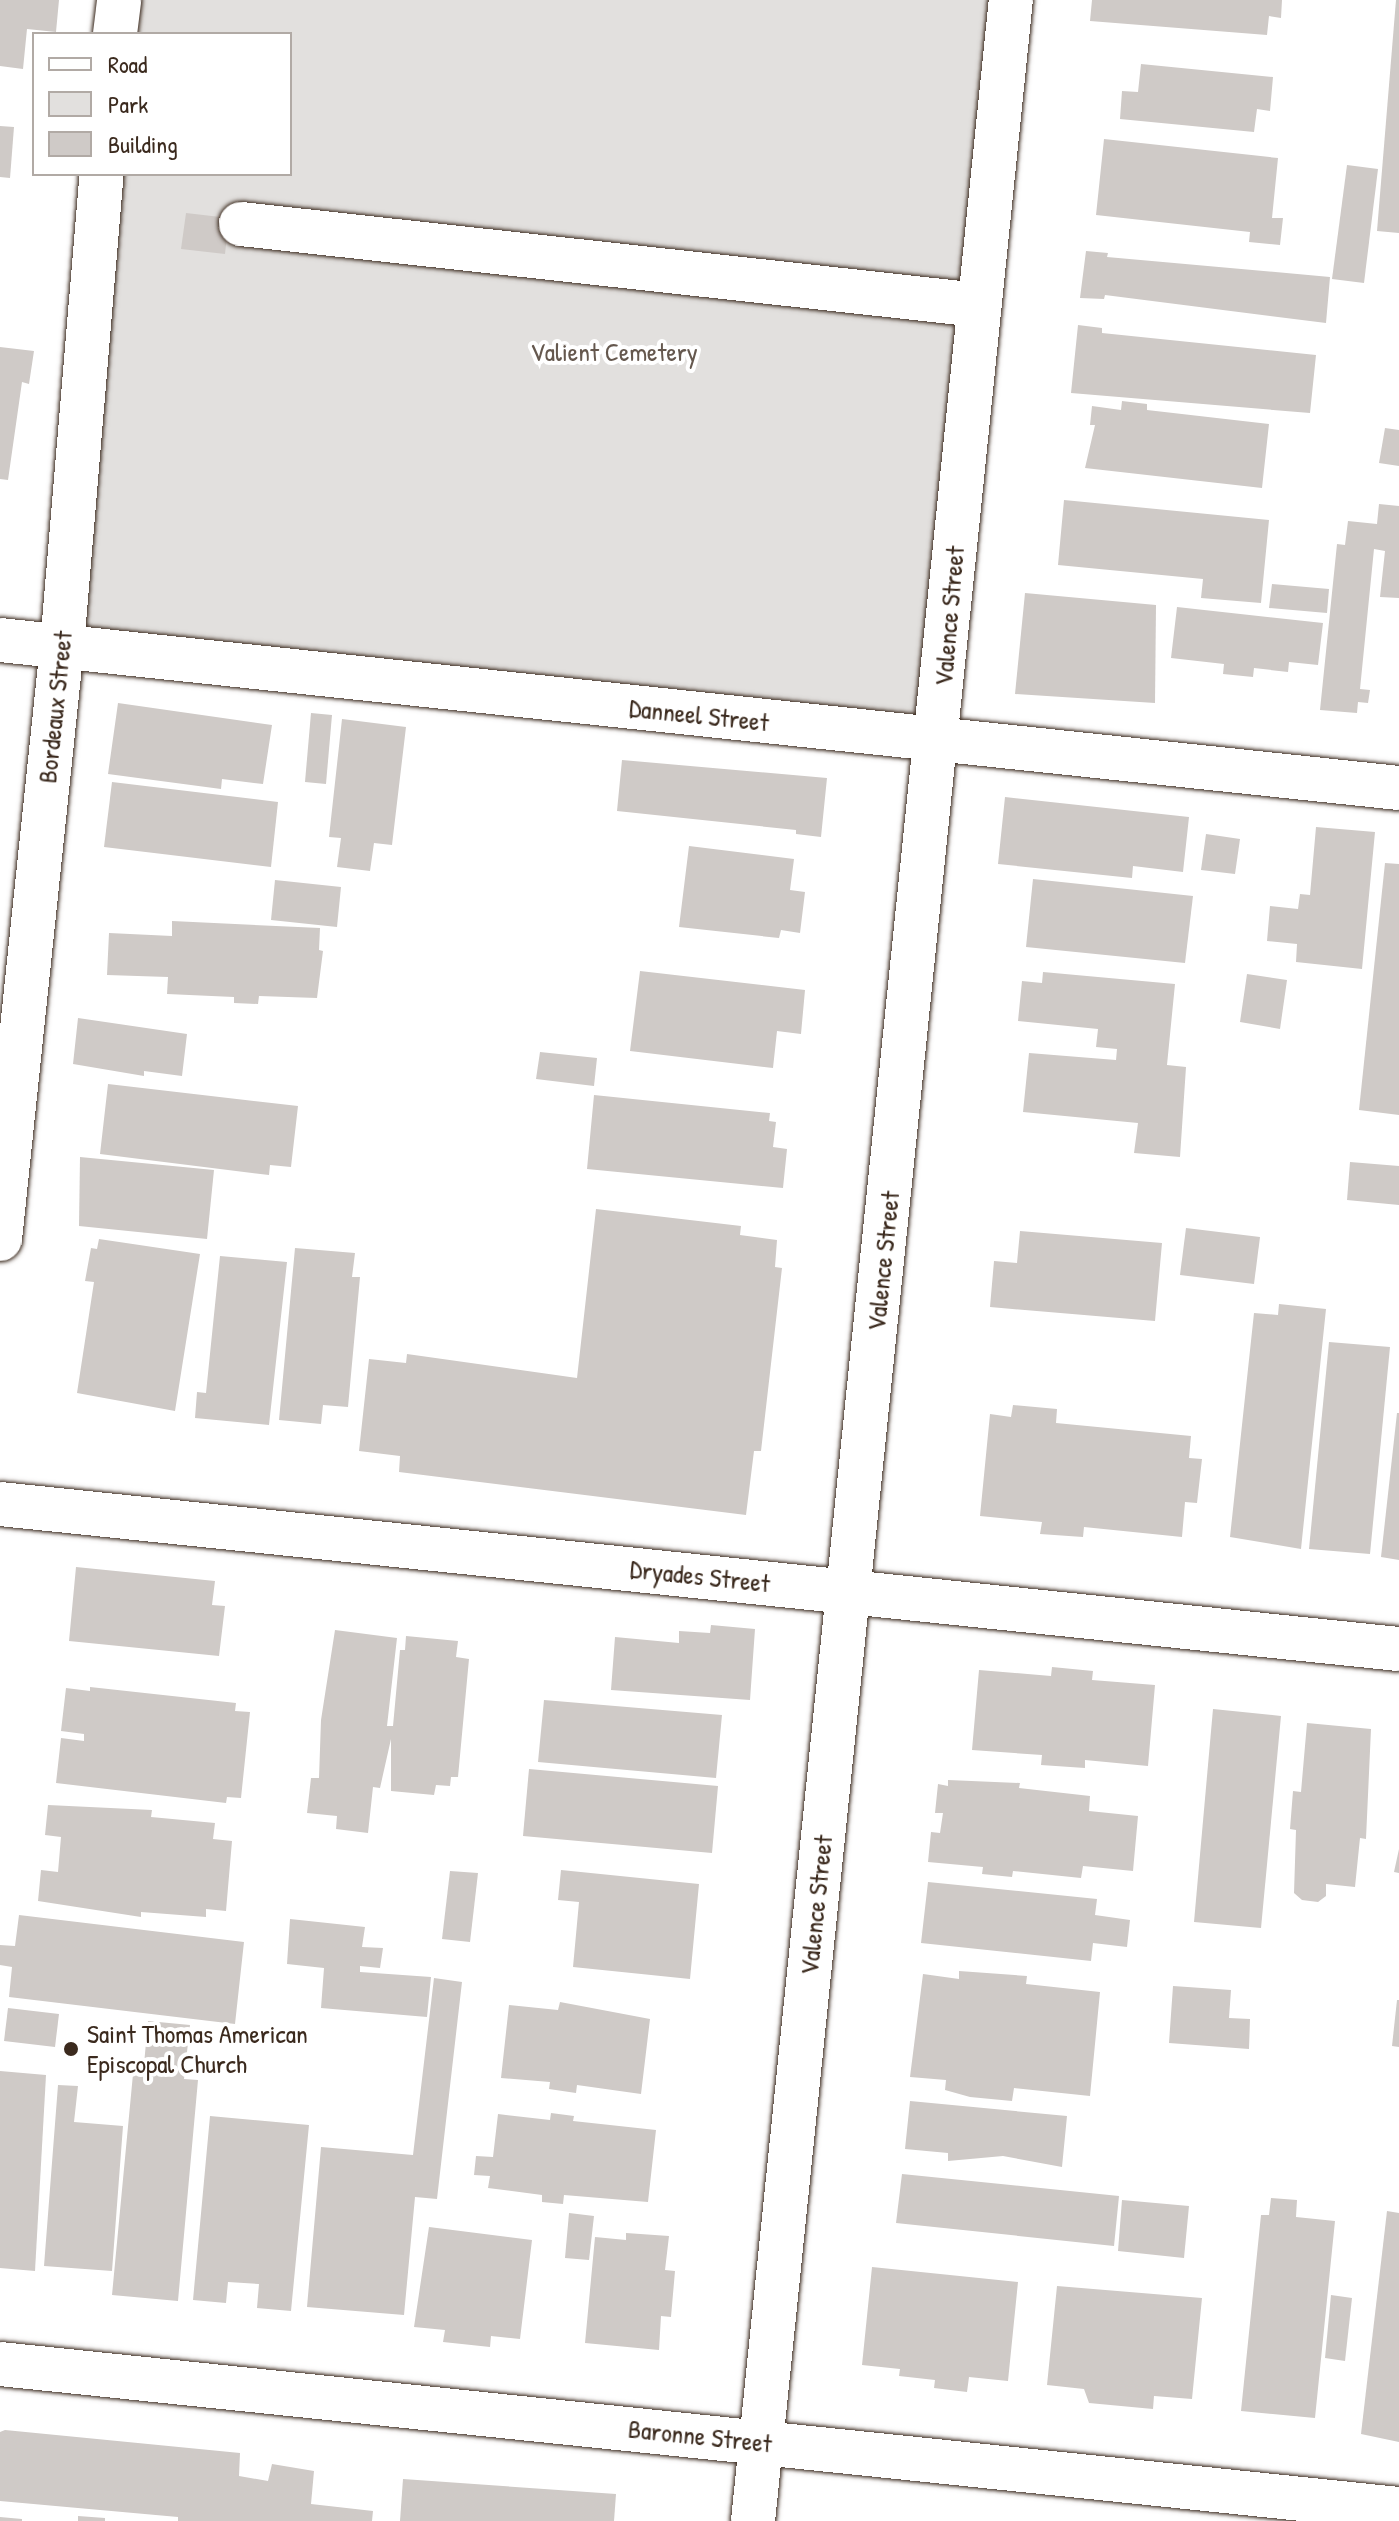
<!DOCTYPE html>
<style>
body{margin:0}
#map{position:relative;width:1399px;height:2521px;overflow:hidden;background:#fff;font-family:"Patrick Hand",sans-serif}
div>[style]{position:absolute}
.green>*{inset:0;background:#e2e0de}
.building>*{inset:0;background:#cfcac7}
.roads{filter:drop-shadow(0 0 2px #3b2a1e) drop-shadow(0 0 2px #3b2a1e)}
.minor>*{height:44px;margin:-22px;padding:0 22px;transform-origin:22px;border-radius:22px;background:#fff}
.dots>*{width:22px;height:22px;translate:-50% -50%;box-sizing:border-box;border:4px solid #fff;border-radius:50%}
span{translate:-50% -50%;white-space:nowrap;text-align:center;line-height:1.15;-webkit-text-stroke:8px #fff;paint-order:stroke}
.park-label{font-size:26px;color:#65584e}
.street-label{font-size:26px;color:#3b2a1e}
.poi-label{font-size:26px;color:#3b2a1e}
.left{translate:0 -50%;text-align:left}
.legend{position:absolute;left:32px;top:32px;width:260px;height:144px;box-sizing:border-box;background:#fff;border:2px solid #b1aaa5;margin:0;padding:10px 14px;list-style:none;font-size:24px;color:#3b2a1e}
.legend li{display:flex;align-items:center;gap:16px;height:40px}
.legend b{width:40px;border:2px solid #b1aaa5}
</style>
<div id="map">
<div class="green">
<i style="clip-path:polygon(119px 0,1011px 0,937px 740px,62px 646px,102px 174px,290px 174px,290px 34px,115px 34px)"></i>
</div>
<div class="building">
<i style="clip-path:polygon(0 0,59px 0,56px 32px,27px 29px,23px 69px,0 66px)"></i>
<i style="clip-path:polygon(1092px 0,1282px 0,1281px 18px,1269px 16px,1267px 35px,1090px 21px)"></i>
<i style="clip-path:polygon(1396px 0,1399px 0,1399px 233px,1377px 231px)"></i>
<i style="clip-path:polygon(1141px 64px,1273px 77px,1270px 111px,1257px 109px,1254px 132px,1120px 119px,1122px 91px,1138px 92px)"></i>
<i style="clip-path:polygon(0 126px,14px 127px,10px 178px,0 177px)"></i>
<i style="clip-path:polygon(1104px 139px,1278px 158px,1272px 218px,1283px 218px,1280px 245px,1249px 242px,1250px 232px,1096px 215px)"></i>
<i style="clip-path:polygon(1347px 165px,1378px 169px,1364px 283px,1332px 279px)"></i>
<i style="clip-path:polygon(186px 213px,229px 218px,225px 254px,181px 249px)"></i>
<i style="clip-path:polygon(1086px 251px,1108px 253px,1107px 257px,1330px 277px,1326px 323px,1105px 295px,1104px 299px,1080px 298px)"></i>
<i style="clip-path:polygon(1078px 325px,1102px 328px,1102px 333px,1316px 355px,1310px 413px,1071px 393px)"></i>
<i style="clip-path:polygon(0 347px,34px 351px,29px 384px,22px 382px,8px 480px,0 479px)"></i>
<i style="clip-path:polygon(1122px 401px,1147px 404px,1147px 410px,1269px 424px,1262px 488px,1085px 468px,1095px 425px,1090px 425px,1092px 406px,1121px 410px)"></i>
<i style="clip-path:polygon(1385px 428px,1399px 430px,1399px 466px,1379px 463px)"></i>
<i style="clip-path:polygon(1064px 500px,1269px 520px,1261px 603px,1201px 598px,1203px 579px,1058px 565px)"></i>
<i style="clip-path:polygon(1379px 504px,1399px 506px,1399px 598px,1380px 597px,1385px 551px,1374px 549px,1360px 689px,1370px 690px,1368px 703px,1358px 702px,1357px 713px,1320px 710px,1337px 544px,1345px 545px,1348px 521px,1377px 524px)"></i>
<i style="clip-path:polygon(1272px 584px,1329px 589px,1327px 613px,1269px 608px)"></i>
<i style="clip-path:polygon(1025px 593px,1156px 605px,1155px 703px,1015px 694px)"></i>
<i style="clip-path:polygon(1177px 607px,1323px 623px,1318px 665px,1289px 662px,1288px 672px,1254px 668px,1253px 677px,1223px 674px,1224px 664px,1171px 658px)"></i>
<i style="clip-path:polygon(118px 703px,272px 725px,263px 784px,222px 779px,221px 789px,108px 774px)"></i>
<i style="clip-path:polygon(311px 713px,332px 715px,326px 784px,305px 782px)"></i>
<i style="clip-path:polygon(342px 719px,406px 727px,392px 845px,374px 843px,370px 871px,337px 867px,341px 838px,329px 837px)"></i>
<i style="clip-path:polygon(622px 760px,827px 778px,821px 837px,796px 834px,796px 830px,617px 811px)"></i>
<i style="clip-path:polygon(112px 782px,278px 802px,271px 867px,104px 847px)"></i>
<i style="clip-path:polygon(1005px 797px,1189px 817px,1183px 872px,1133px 866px,1132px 878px,998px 864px)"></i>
<i style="clip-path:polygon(1316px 827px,1375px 832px,1362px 969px,1296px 962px,1297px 944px,1267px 941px,1270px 906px,1298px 909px,1300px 894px,1310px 895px)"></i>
<i style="clip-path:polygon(1206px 834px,1240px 839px,1235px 874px,1201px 870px)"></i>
<i style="clip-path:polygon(689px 846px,794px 859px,790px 890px,805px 892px,800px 933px,781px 930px,779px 938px,679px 927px)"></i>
<i style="clip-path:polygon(1385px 863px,1399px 864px,1399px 1115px,1359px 1110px)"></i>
<i style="clip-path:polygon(1033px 879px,1193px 896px,1185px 963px,1026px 947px)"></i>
<i style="clip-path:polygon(275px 880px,341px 887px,337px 927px,271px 920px)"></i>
<i style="clip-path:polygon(172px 921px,320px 928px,319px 950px,323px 951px,317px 998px,259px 996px,258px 1004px,234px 1003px,234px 997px,167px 994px,168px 977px,107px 975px,109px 933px,172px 936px)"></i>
<i style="clip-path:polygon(640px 971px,805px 990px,801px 1034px,777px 1031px,773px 1068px,630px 1051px)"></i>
<i style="clip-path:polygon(1043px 972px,1175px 984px,1167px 1065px,1186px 1067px,1180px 1157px,1134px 1153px,1138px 1123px,1023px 1112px,1029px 1053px,1116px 1060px,1117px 1049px,1096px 1047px,1098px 1029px,1018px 1021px,1022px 981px,1042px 983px)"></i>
<i style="clip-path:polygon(1247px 974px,1287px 980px,1280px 1029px,1240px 1022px)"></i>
<i style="clip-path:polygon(78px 1018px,187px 1034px,182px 1076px,144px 1071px,144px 1076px,73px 1064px)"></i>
<i style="clip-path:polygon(540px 1052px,597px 1058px,594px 1086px,536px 1079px)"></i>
<i style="clip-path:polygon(108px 1084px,298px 1106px,291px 1167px,270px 1165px,269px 1175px,100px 1154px)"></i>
<i style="clip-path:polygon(594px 1095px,770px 1113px,769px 1121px,776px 1122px,773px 1147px,787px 1149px,783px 1188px,587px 1169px)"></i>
<i style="clip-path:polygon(80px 1157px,214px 1170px,207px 1239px,79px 1226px)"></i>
<i style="clip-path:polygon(1350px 1162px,1399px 1166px,1399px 1205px,1347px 1200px)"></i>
<i style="clip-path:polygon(596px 1209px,741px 1226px,740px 1235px,777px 1240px,775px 1267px,782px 1268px,761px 1451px,754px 1451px,746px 1515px,399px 1472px,400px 1456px,359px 1451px,369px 1359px,406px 1363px,407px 1354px,577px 1378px)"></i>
<i style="clip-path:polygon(1186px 1228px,1260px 1237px,1254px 1284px,1180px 1275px)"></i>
<i style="clip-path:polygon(1020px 1231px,1162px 1243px,1155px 1321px,990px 1307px,994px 1261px,1017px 1263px)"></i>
<i style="clip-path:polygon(99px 1239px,200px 1254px,175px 1411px,77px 1393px,94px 1282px,85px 1281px,91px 1248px,97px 1249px)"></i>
<i style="clip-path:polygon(295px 1248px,355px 1253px,352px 1277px,360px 1277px,348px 1407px,323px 1405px,321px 1424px,279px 1420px)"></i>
<i style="clip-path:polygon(220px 1256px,287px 1262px,269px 1425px,195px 1418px,197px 1392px,206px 1393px)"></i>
<i style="clip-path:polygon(1279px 1304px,1326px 1309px,1301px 1549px,1230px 1537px,1254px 1313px,1278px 1315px)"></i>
<i style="clip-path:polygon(1329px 1342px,1390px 1347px,1370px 1554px,1309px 1549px)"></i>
<i style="clip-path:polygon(1013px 1405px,1057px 1409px,1056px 1423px,1191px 1436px,1189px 1458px,1202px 1459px,1197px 1503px,1185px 1502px,1182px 1537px,1084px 1527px,1083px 1537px,1040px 1534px,1042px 1522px,980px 1516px,990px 1414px,1011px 1417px)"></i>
<i style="clip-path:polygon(1397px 1413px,1399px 1413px,1399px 1560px,1381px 1557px)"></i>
<i style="clip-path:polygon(76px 1567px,215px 1581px,212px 1605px,225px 1606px,219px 1656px,69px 1641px)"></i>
<i style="clip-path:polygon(711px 1625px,755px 1629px,750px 1700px,611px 1690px,615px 1637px,679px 1643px,679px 1631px,710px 1633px)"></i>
<i style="clip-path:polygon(335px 1630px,397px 1638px,387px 1726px,393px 1726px,400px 1650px,405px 1650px,406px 1636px,458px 1641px,456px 1657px,469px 1659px,458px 1777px,451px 1777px,450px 1786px,436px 1785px,434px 1795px,391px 1791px,391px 1739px,380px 1788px,373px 1787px,368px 1833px,336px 1829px,337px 1816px,307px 1813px,311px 1778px,319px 1778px,321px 1720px)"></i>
<i style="clip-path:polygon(1052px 1667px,1093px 1671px,1092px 1680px,1155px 1685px,1148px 1766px,1085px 1760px,1085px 1768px,1041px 1765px,1042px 1755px,972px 1750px,979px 1670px,1051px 1676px)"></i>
<i style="clip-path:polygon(90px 1687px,236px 1703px,235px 1711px,250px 1712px,241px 1798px,227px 1797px,226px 1803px,56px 1783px,61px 1738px,84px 1741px,84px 1734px,61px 1731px,66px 1688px,90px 1691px)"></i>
<i style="clip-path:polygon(544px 1700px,722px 1715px,716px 1778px,538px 1762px)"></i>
<i style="clip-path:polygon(1213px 1709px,1281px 1716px,1261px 1928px,1194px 1922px)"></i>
<i style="clip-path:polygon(1307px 1723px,1371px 1729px,1366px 1839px,1360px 1838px,1355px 1887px,1326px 1884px,1326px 1896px,1318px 1902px,1302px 1900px,1294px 1893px,1296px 1830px,1290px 1829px,1293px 1791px,1301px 1792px)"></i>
<i style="clip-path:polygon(529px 1769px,718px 1786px,712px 1853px,523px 1836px)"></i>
<i style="clip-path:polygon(948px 1780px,1020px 1783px,1019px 1788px,1090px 1796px,1089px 1811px,1138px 1816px,1133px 1871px,1083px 1866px,1081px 1878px,1013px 1871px,1012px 1877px,982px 1874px,983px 1867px,928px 1862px,931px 1832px,940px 1833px,943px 1813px,935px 1813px,938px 1784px,948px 1786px)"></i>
<i style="clip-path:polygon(48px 1805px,152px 1810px,151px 1817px,215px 1823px,213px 1839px,232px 1841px,226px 1911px,206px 1909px,206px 1917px,141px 1912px,141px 1917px,38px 1901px,41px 1870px,58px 1872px,61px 1837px,45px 1835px)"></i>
<i style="clip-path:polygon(1399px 1849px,1399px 1873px,1394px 1872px)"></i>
<i style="clip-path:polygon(561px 1870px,699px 1884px,690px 1979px,573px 1967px,579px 1902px,558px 1900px)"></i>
<i style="clip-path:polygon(450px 1871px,478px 1873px,470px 1942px,442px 1939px)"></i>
<i style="clip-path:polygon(928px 1882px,1097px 1899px,1095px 1915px,1130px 1920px,1127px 1947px,1093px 1943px,1091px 1961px,921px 1943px)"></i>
<i style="clip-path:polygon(19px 1915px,244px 1942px,235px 2024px,9px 1997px,12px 1967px,0 1965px,0 1945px,15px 1946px)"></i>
<i style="clip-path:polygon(290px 1919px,365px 1927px,362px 1947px,383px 1948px,380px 1968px,360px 1966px,360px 1972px,431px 1977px,427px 2017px,321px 2008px,324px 1968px,287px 1964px)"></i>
<i style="clip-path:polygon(959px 1971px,1027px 1976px,1026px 1984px,1100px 1992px,1090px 2096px,1014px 2088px,1012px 2101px,970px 2097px,945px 2090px,946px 2080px,910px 2077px,923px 1974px,959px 1979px)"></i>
<i style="clip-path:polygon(434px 1978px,462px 1982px,437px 2199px,415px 2197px,404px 2315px,307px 2307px,321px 2147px,413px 2155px)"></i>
<i style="clip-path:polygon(1173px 1986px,1231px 1990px,1229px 2018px,1250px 2019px,1249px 2049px,1169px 2043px)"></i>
<i style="clip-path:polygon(1397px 2000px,1399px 2000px,1399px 2047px,1392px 2046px)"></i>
<i style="clip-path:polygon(560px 2002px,650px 2019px,641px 2094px,577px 2085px,576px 2093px,549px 2089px,550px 2082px,501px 2078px,509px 2005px,558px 2010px)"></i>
<i style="clip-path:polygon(8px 2008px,59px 2014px,55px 2047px,4px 2041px)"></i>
<i style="clip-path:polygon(148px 2021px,190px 2025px,184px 2079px,198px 2080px,178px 2301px,112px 2295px,133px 2074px,143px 2075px)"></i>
<i style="clip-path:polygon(0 2071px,46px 2075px,35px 2271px,0 2268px)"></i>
<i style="clip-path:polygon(58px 2085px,78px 2086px,74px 2122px,123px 2126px,112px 2271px,44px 2266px)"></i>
<i style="clip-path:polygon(910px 2101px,1067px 2116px,1062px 2167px,1003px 2156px,948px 2161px,948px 2153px,905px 2149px)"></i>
<i style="clip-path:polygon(551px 2113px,574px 2116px,573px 2121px,656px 2130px,648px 2202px,564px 2195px,563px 2204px,542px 2202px,542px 2195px,488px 2188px,490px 2176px,474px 2175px,476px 2156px,493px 2157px,498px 2114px,550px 2120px)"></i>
<i style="clip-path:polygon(210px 2116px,309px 2125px,291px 2311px,257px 2308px,259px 2284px,228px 2282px,226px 2303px,193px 2300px)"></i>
<i style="clip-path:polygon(902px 2174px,1119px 2196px,1114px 2246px,896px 2223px)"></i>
<i style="clip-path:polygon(1271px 2198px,1297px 2200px,1296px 2217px,1335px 2221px,1315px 2418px,1241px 2411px,1261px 2215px,1269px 2215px)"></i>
<i style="clip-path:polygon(1122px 2200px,1189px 2206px,1184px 2258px,1118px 2251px)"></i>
<i style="clip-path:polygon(1387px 2211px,1399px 2213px,1399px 2442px,1361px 2434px)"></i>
<i style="clip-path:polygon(569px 2213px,594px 2216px,589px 2260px,565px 2258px)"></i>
<i style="clip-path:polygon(429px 2227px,532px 2240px,520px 2339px,491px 2336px,490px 2347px,443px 2342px,445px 2330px,414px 2327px)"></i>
<i style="clip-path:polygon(626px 2233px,669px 2236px,665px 2270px,675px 2271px,671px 2317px,661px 2316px,659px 2350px,585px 2343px,595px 2237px,626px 2240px)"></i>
<i style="clip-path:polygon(872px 2267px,1018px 2282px,1008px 2381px,969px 2377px,967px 2392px,934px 2388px,935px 2380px,899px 2376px,900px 2369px,862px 2365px)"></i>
<i style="clip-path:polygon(1057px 2286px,1202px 2298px,1192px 2399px,1154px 2396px,1153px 2409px,1089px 2403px,1084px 2389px,1047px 2385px)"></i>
<i style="clip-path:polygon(1331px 2295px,1352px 2298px,1345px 2361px,1325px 2358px)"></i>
<i style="clip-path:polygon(5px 2430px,240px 2453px,239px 2476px,268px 2481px,272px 2464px,314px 2471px,311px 2504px,373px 2511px,372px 2521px,178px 2521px,178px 2517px,0 2501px,0 2432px)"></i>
<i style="clip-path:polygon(403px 2479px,616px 2494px,614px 2521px,400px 2521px)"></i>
<i style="clip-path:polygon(78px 2516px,105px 2518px,105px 2521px,78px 2521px)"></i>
<i style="clip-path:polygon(0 2517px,22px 2519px,22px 2521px,0 2521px)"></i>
</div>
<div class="roads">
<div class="minor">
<i style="left:115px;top:34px;width:34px;rotate:-83deg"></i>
<i style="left:241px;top:224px;width:741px;rotate:6.27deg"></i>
<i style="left:0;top:640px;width:1407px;rotate:6.04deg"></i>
<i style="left:0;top:1239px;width:596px;rotate:-84.03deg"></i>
<i style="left:62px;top:646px;width:474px;rotate:-85.2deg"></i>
<i style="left:0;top:1504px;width:1406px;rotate:5.92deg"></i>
<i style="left:0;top:2364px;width:1406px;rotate:5.92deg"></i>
<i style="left:753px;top:2521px;width:2534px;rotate:-84.16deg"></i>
</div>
</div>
<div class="dots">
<i style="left:71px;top:2049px;background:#3b2a1e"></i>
</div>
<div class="park-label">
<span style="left:614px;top:352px">Valient Cemetery</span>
</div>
<div class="street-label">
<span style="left:949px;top:616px;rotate:-85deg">Valence Street</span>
<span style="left:55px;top:707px;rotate:-84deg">Bordeaux Street</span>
<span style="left:699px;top:715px;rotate:6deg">Danneel Street</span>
<span style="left:883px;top:1261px;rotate:-84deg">Valence Street</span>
<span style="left:700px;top:1576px;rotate:6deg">Dryades Street</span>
<span style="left:816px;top:1905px;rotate:-84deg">Valence Street</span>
<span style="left:700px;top:2436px;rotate:6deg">Baronne Street</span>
</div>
<div class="poi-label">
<span class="left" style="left:87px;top:2049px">Saint Thomas American<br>Episcopal Church</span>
</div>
<ul class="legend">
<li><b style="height:10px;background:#fff"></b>Road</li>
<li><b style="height:22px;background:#e2e0de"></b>Park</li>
<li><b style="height:22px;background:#cfcac7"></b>Building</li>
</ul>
</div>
